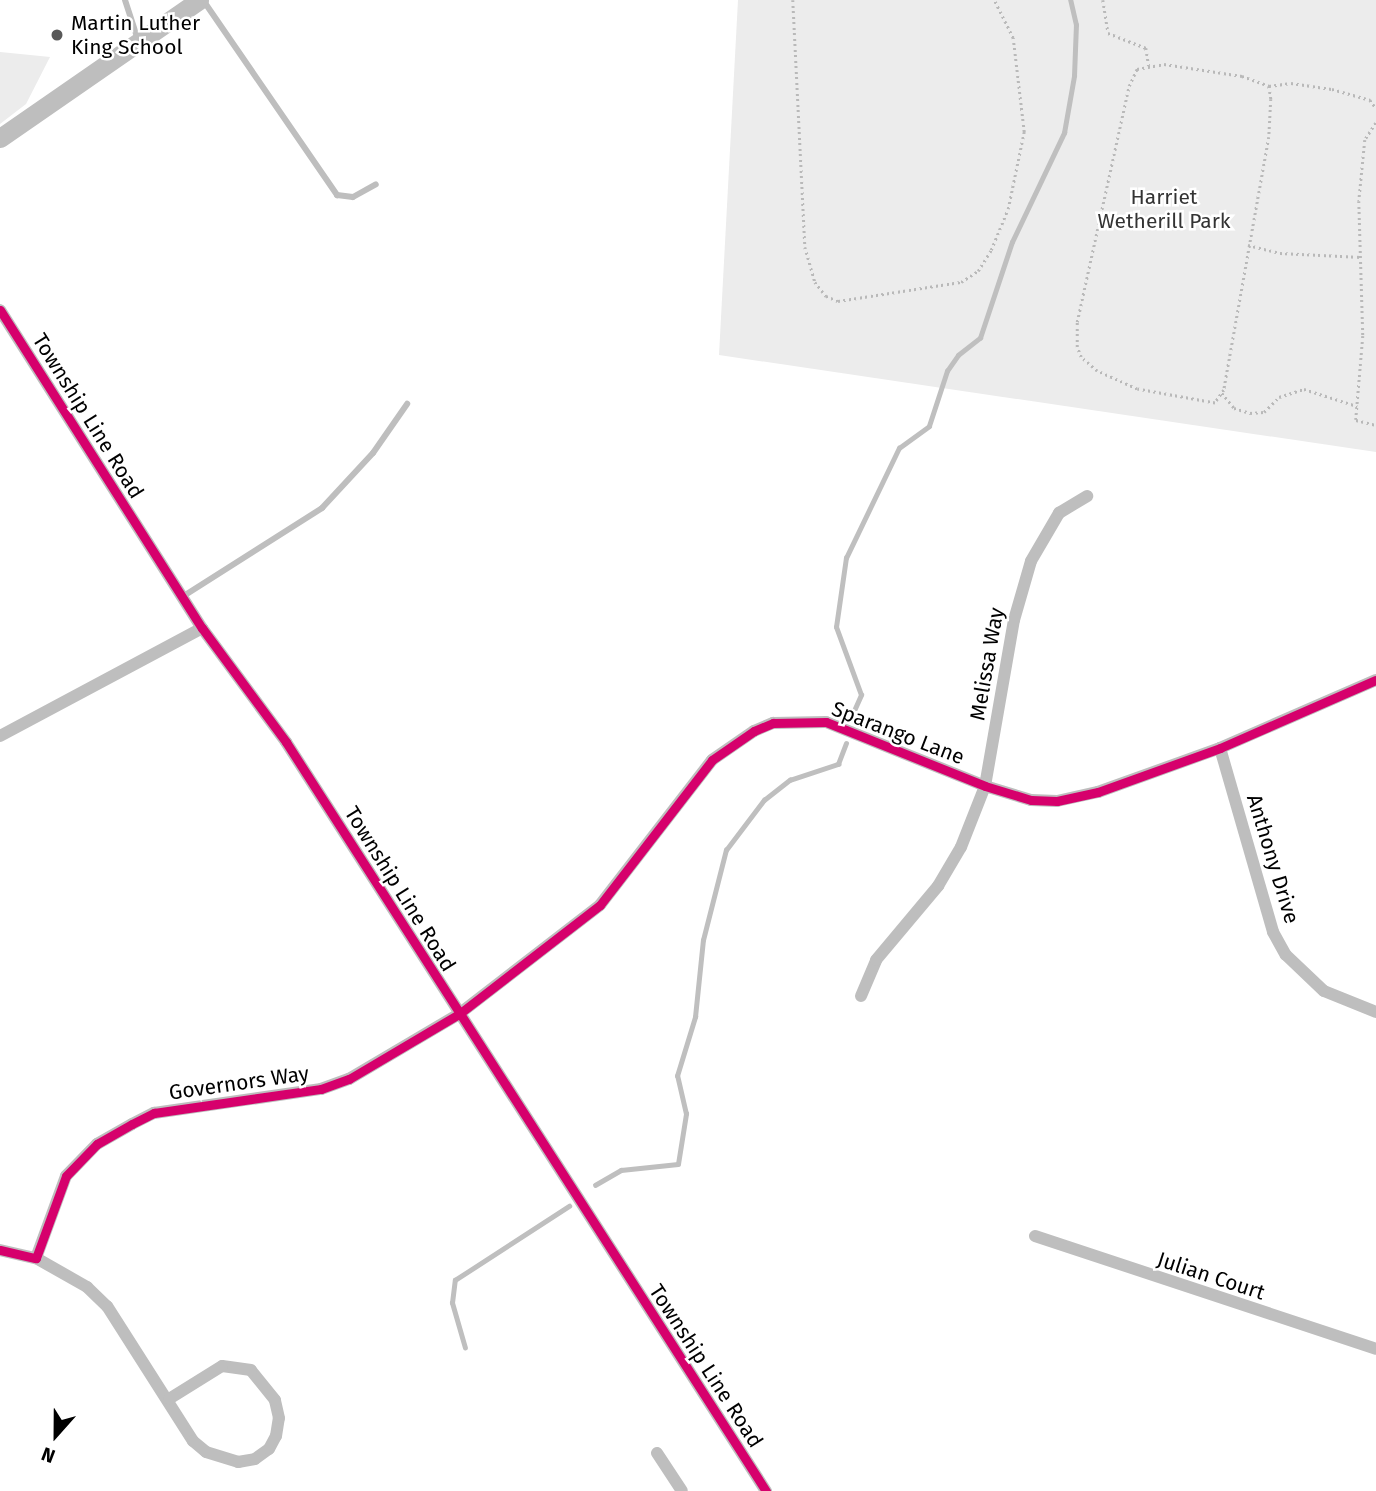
<!DOCTYPE html>
<style>
body{margin:0}
#map{position:relative;width:1376px;height:1491px;overflow:hidden;background:#fff;font-family:"Fira Sans",sans-serif}
div>[style]{position:absolute}
.green>*{inset:0;background:#ececec}
.stream>*{height:4.5px;margin:-2.25px;padding:0 2.25px;transform-origin:2.25px;border-radius:2.25px;background:#bfbfbf}
.path>*{height:2.5px;margin-top:-1.25px;transform-origin:0;background:repeating-linear-gradient(90deg,#b9b9b9 0 2px,transparent 0 5.5px)}
.lane>*{height:6px;margin:-3px;padding:0 3px;transform-origin:3px;border-radius:3px;background:#bebebe}
.street>*{height:12px;margin:-6px;padding:0 6px;transform-origin:6px;border-radius:6px;background:#bebebe}
.primary>*{height:19px;margin:-9.5px;padding:0 9.5px;transform-origin:9.5px;border-radius:9.5px;background:#bebebe}
.cycleway>*{height:9px;margin:-4.5px;padding:0 4.5px;transform-origin:4.5px;border-radius:4.5px;background:#d6006c}
.dots>*{width:19px;height:19px;translate:-50% -50%;box-sizing:border-box;border:4px solid #fff;border-radius:50%}
span{translate:-50% -50%;white-space:nowrap;text-align:center;line-height:1.15;-webkit-text-stroke:5px #fff;paint-order:stroke}
.poi-label{font-size:21px;color:#000}
.left{translate:0 -50%;text-align:left}
.park-label{font-size:21px;color:#333}
.street-label{font-size:21px;color:#000}
.north{position:absolute;left:21px;top:1400px;width:70px;height:70px;-webkit-text-stroke:5px #fff;paint-order:stroke;rotate:201deg;font-size:19px;font-weight:700;line-height:28px;text-align:center;color:#000}
.north::after{content:'';display:block;margin:auto;width:24px;height:32px;background:#000;clip-path:polygon(50% 0,100% 100%,50% 72%,0 100%)}
</style>
<div id="map">
<div class="green">
<i style="clip-path:polygon(738px 0,1376px 0,1376px 452px,719px 355px)"></i>
<i style="clip-path:polygon(0 52px,50px 57px,26px 104px,0 124px)"></i>
</div>
<div class="stream">
<i style="left:853px;top:713px;width:20px;rotate:-66deg"></i>
<i style="left:861px;top:695px;width:72px;rotate:-110.2deg"></i>
<i style="left:836px;top:627px;width:70px;rotate:-81.8deg"></i>
<i style="left:846px;top:558px;width:122px;rotate:-64.3deg"></i>
<i style="left:899px;top:448px;width:37px;rotate:-36deg"></i>
<i style="left:929px;top:426px;width:58px;rotate:-71.9deg"></i>
<i style="left:947px;top:371px;width:19px;rotate:-55deg"></i>
<i style="left:958px;top:355px;width:28px;rotate:-38deg"></i>
<i style="left:980px;top:338px;width:101px;rotate:-71.6deg"></i>
<i style="left:1012px;top:242px;width:121px;rotate:-64.5deg"></i>
<i style="left:1064px;top:133px;width:58px;rotate:-80deg"></i>
<i style="left:1074px;top:76px;width:51px;rotate:-87.8deg"></i>
<i style="left:1076px;top:25px;width:26px;rotate:-103deg"></i>
<i style="left:595px;top:1185px;width:30px;rotate:-30deg"></i>
<i style="left:621px;top:1170px;width:57px;rotate:-6deg"></i>
<i style="left:678px;top:1164px;width:51px;rotate:-80.9deg"></i>
<i style="left:686px;top:1114px;width:39px;rotate:-103deg"></i>
<i style="left:677px;top:1076px;width:62px;rotate:-73deg"></i>
<i style="left:695px;top:1017px;width:77px;rotate:-84.1deg"></i>
<i style="left:703px;top:940px;width:93px;rotate:-75.7deg"></i>
<i style="left:726px;top:850px;width:63px;rotate:-52.8deg"></i>
<i style="left:764px;top:800px;width:33px;rotate:-38deg"></i>
<i style="left:790px;top:780px;width:51px;rotate:-18.4deg"></i>
<i style="left:838px;top:764px;width:22px;rotate:-69deg"></i>
<i style="left:465px;top:1348px;width:47px;rotate:-106.1deg"></i>
<i style="left:452px;top:1303px;width:23px;rotate:-83deg"></i>
<i style="left:455px;top:1280px;width:136px;rotate:-33deg"></i>
</div>
<div class="path">
<i style="left:793px;top:0;width:247px;rotate:87.2deg"></i>
<i style="left:805px;top:247px;width:36px;rotate:74deg"></i>
<i style="left:815px;top:282px;width:18px;rotate:52deg"></i>
<i style="left:826px;top:296px;width:13px;rotate:23deg"></i>
<i style="left:838px;top:301px;width:124px;rotate:-8.8deg"></i>
<i style="left:961px;top:282px;width:20px;rotate:-33deg"></i>
<i style="left:978px;top:271px;width:25px;rotate:-58deg"></i>
<i style="left:991px;top:250px;width:44px;rotate:-67.5deg"></i>
<i style="left:1008px;top:209px;width:79px;rotate:-78.3deg"></i>
<i style="left:1024px;top:132px;width:95px;rotate:-96.7deg"></i>
<i style="left:1013px;top:38px;width:42px;rotate:-116.6deg"></i>
<i style="left:1103px;top:0;width:33px;rotate:81deg"></i>
<i style="left:1108px;top:33px;width:41px;rotate:21.5deg"></i>
<i style="left:1146px;top:48px;width:18px;rotate:81deg"></i>
<i style="left:1164px;top:64px;width:79px;rotate:8.7deg"></i>
<i style="left:1242px;top:76px;width:29px;rotate:20deg"></i>
<i style="left:1269px;top:86px;width:13px;rotate:81deg"></i>
<i style="left:1271px;top:99px;width:38px;rotate:93deg"></i>
<i style="left:1269px;top:137px;width:257px;rotate:100.1deg"></i>
<i style="left:1224px;top:390px;width:16px;rotate:125deg"></i>
<i style="left:1215px;top:403px;width:79px;rotate:-169.8deg"></i>
<i style="left:1137px;top:389px;width:44px;rotate:-155.8deg"></i>
<i style="left:1097px;top:371px;width:21px;rotate:-139deg"></i>
<i style="left:1081px;top:357px;width:11px;rotate:-112deg"></i>
<i style="left:1077px;top:347px;width:25px;rotate:-90deg"></i>
<i style="left:1077px;top:322px;width:242px;rotate:-77.6deg"></i>
<i style="left:1129px;top:86px;width:19px;rotate:-65deg"></i>
<i style="left:1137px;top:69px;width:27px;rotate:-10deg"></i>
<i style="left:1269px;top:86px;width:22px;rotate:-8deg"></i>
<i style="left:1291px;top:83px;width:41px;rotate:8.3deg"></i>
<i style="left:1332px;top:89px;width:40px;rotate:16deg"></i>
<i style="left:1370px;top:100px;width:10px;rotate:53deg"></i>
<i style="left:1376px;top:123px;width:20px;rotate:123deg"></i>
<i style="left:1365px;top:140px;width:61px;rotate:95.6deg"></i>
<i style="left:1359px;top:201px;width:135px;rotate:88.3deg"></i>
<i style="left:1363px;top:336px;width:84px;rotate:94.8deg"></i>
<i style="left:1356px;top:420px;width:21px;rotate:14deg"></i>
<i style="left:1248px;top:245px;width:33px;rotate:14deg"></i>
<i style="left:1280px;top:253px;width:81px;rotate:2.8deg"></i>
<i style="left:1222px;top:393px;width:19px;rotate:51deg"></i>
<i style="left:1234px;top:408px;width:17px;rotate:17deg"></i>
<i style="left:1250px;top:413px;width:14px;rotate:-4deg"></i>
<i style="left:1264px;top:412px;width:21px;rotate:-45deg"></i>
<i style="left:1279px;top:397px;width:26px;rotate:-18deg"></i>
<i style="left:1304px;top:389px;width:56px;rotate:17.8deg"></i>
</div>
<div class="lane">
<i style="left:125px;top:0;width:42px;rotate:72deg"></i>
<i style="left:203px;top:0;width:237px;rotate:55.5deg"></i>
<i style="left:337px;top:195px;width:16px;rotate:7deg"></i>
<i style="left:353px;top:197px;width:26px;rotate:-29deg"></i>
<i style="left:182px;top:597px;width:166px;rotate:-32.4deg"></i>
<i style="left:322px;top:508px;width:75px;rotate:-47.2deg"></i>
<i style="left:373px;top:453px;width:60px;rotate:-55.2deg"></i>
</div>
<div class="street">
<i style="left:0;top:310px;width:377px;rotate:57.6deg"></i>
<i style="left:202px;top:628px;width:142px;rotate:53.6deg"></i>
<i style="left:286px;top:742px;width:890px;rotate:57.35deg"></i>
<i style="left:0;top:736px;width:229px;rotate:-28.1deg"></i>
<i style="left:1220px;top:748px;width:191px;rotate:73.9deg"></i>
<i style="left:1273px;top:932px;width:26px;rotate:61deg"></i>
<i style="left:1286px;top:955px;width:52px;rotate:43.5deg"></i>
<i style="left:1324px;top:991px;width:56px;rotate:22deg"></i>
<i style="left:861px;top:996px;width:39px;rotate:-67deg"></i>
<i style="left:876px;top:960px;width:97px;rotate:-50deg"></i>
<i style="left:938px;top:886px;width:45px;rotate:-59.5deg"></i>
<i style="left:961px;top:847px;width:66px;rotate:-68.5deg"></i>
<i style="left:985px;top:786px;width:169px;rotate:-80.1deg"></i>
<i style="left:1014px;top:620px;width:61px;rotate:-73.9deg"></i>
<i style="left:1031px;top:561px;width:56px;rotate:-59.7deg"></i>
<i style="left:1059px;top:513px;width:33px;rotate:-31deg"></i>
<i style="left:1035px;top:1236px;width:359px;rotate:18.3deg"></i>
<i style="left:0;top:1250px;width:37px;rotate:13deg"></i>
<i style="left:36px;top:1258px;width:87px;rotate:-69.9deg"></i>
<i style="left:66px;top:1176px;width:45px;rotate:-45.9deg"></i>
<i style="left:97px;top:1144px;width:40px;rotate:-29.7deg"></i>
<i style="left:132px;top:1124px;width:25px;rotate:-27deg"></i>
<i style="left:154px;top:1113px;width:169px;rotate:-8.2deg"></i>
<i style="left:321px;top:1089px;width:30px;rotate:-20deg"></i>
<i style="left:349px;top:1079px;width:128px;rotate:-30.6deg"></i>
<i style="left:459px;top:1014px;width:178px;rotate:-37.7deg"></i>
<i style="left:600px;top:905px;width:183px;rotate:-52.3deg"></i>
<i style="left:712px;top:760px;width:51px;rotate:-34.6deg"></i>
<i style="left:754px;top:731px;width:21px;rotate:-23deg"></i>
<i style="left:773px;top:723px;width:53px;rotate:-1.1deg"></i>
<i style="left:826px;top:722px;width:171px;rotate:21.9deg"></i>
<i style="left:985px;top:786px;width:48px;rotate:16.9deg"></i>
<i style="left:1031px;top:800px;width:26px;rotate:2deg"></i>
<i style="left:1057px;top:801px;width:42px;rotate:-12.4deg"></i>
<i style="left:1098px;top:792px;width:130px;rotate:-19.8deg"></i>
<i style="left:1220px;top:748px;width:170px;rotate:-23.6deg"></i>
<i style="left:36px;top:1258px;width:59px;rotate:29.6deg"></i>
<i style="left:87px;top:1287px;width:28px;rotate:44deg"></i>
<i style="left:107px;top:1306px;width:160px;rotate:57.5deg"></i>
<i style="left:193px;top:1441px;width:17px;rotate:40deg"></i>
<i style="left:206px;top:1452px;width:34px;rotate:17deg"></i>
<i style="left:238px;top:1462px;width:17px;rotate:-10deg"></i>
<i style="left:255px;top:1459px;width:17px;rotate:-36deg"></i>
<i style="left:269px;top:1449px;width:15px;rotate:-62deg"></i>
<i style="left:276px;top:1436px;width:18px;rotate:-81deg"></i>
<i style="left:279px;top:1418px;width:18px;rotate:-103deg"></i>
<i style="left:275px;top:1400px;width:38px;rotate:-129deg"></i>
<i style="left:251px;top:1370px;width:29px;rotate:-172deg"></i>
<i style="left:222px;top:1366px;width:62px;rotate:148.1deg"></i>
<i style="left:657px;top:1453px;width:45px;rotate:56.7deg"></i>
</div>
<div class="primary">
<i style="left:0;top:138px;width:242px;rotate:-34.7deg"></i>
</div>
<div class="cycleway">
<i style="left:0;top:310px;width:377px;rotate:57.6deg"></i>
<i style="left:202px;top:628px;width:142px;rotate:53.6deg"></i>
<i style="left:286px;top:742px;width:890px;rotate:57.35deg"></i>
<i style="left:0;top:1250px;width:37px;rotate:13deg"></i>
<i style="left:36px;top:1258px;width:87px;rotate:-69.9deg"></i>
<i style="left:66px;top:1176px;width:45px;rotate:-45.9deg"></i>
<i style="left:97px;top:1144px;width:40px;rotate:-29.7deg"></i>
<i style="left:132px;top:1124px;width:25px;rotate:-27deg"></i>
<i style="left:154px;top:1113px;width:169px;rotate:-8.2deg"></i>
<i style="left:321px;top:1089px;width:30px;rotate:-20deg"></i>
<i style="left:349px;top:1079px;width:128px;rotate:-30.6deg"></i>
<i style="left:459px;top:1014px;width:178px;rotate:-37.7deg"></i>
<i style="left:600px;top:905px;width:183px;rotate:-52.3deg"></i>
<i style="left:712px;top:760px;width:51px;rotate:-34.6deg"></i>
<i style="left:754px;top:731px;width:21px;rotate:-23deg"></i>
<i style="left:773px;top:723px;width:53px;rotate:-1.1deg"></i>
<i style="left:826px;top:722px;width:171px;rotate:21.9deg"></i>
<i style="left:985px;top:786px;width:48px;rotate:16.9deg"></i>
<i style="left:1031px;top:800px;width:26px;rotate:2deg"></i>
<i style="left:1057px;top:801px;width:42px;rotate:-12.4deg"></i>
<i style="left:1098px;top:792px;width:130px;rotate:-19.8deg"></i>
<i style="left:1220px;top:748px;width:170px;rotate:-23.6deg"></i>
</div>
<div class="dots">
<i style="left:57px;top:35px;background:#595959"></i>
</div>
<div class="poi-label">
<span class="left" style="left:71px;top:35px">Martin Luther<br>King School</span>
</div>
<div class="park-label">
<span style="left:1164px;top:209px">Harriet<br>Wetherill Park</span>
</div>
<div class="street-label">
<span style="left:88px;top:416px;rotate:58deg">Township Line Road</span>
<span style="left:987px;top:664px;rotate:-80deg">Melissa Way</span>
<span style="left:898px;top:733px;rotate:21deg">Sparango Lane</span>
<span style="left:1273px;top:859px;rotate:73deg">Anthony Drive</span>
<span style="left:400px;top:889px;rotate:58deg">Township Line Road</span>
<span style="left:239px;top:1083px;rotate:-8deg">Governors Way</span>
<span style="left:1211px;top:1276px;rotate:18deg">Julian Court</span>
<span style="left:706px;top:1366px;rotate:57deg">Township Line Road</span>
</div>
<div class="north">N</div>
</div>
